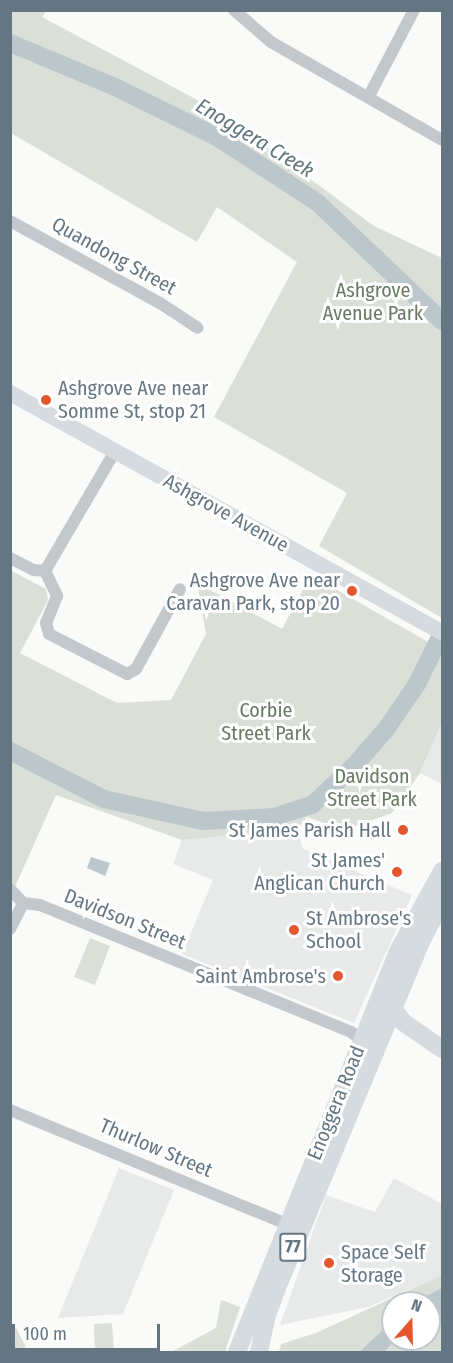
<!DOCTYPE html>
<style>
body{margin:0}
#map{position:relative;width:453px;height:1363px;overflow:hidden;background:#fafaf8;font-family:"Fira Sans Condensed",sans-serif}
div>[style]{position:absolute}
.built>*{inset:0;background:#e8e9e9}
.green>*{inset:0;background:#dadfd7}
.water>*{inset:0;background:#bbc7cb}
.river>*{height:18px;margin:-9px;padding:0 9px;transform-origin:9px;border-radius:9px;background:#bbc7cb}
.street>*{height:12px;margin:-6px;padding:0 6px;transform-origin:6px;border-radius:6px;background:#c3c8cc}
.secondary>*{height:16px;margin:-8px;padding:0 8px;transform-origin:8px;border-radius:8px;background:#d6dbdf}
.primary>*{height:18px;margin:-9px;padding:0 9px;transform-origin:9px;border-radius:9px;background:#d6dbdf}
.dots>*{width:16px;height:16px;translate:-50% -50%;box-sizing:border-box;border:3px solid #fff;border-radius:50%}
span{translate:-50% -50%;white-space:nowrap;text-align:center;line-height:1.15;-webkit-text-stroke:6px #fff;paint-order:stroke}
.shield-label span{padding:2px 4px;background:#fff;border:2px solid;border-radius:4px;-webkit-text-stroke-width:0}
.shield-label{font-size:18px;color:#657683;font-weight:700}
.street-label{font-size:20px;color:#657683}
.park-label{font-size:20px;color:#687a64}
.poi-label{font-size:20px;color:#657683}
.left{translate:0 -50%;text-align:left}
.right{translate:-100% -50%;text-align:right}
.water-label{font-size:21px;color:#60757c;font-style:italic}
.frame{position:absolute;inset:0;border:12px solid #657683;pointer-events:none}
.north{position:absolute;left:381px;top:1291px;width:60px;height:60px;box-sizing:border-box;background:#fff;border:2px solid #c1c8cd;border-radius:50%;rotate:20deg;font-size:16px;font-weight:700;line-height:24px;text-align:center;color:#657683}
.north::after{content:'';display:block;margin:auto;width:21px;height:27px;background:#e4572e;clip-path:polygon(50% 0,100% 100%,50% 72%,0 100%)}
.scale{position:absolute;left:12px;top:1324px;width:148px;height:27px;box-sizing:border-box;border:3px solid #657683;border-top:0;padding-left:8px;font-size:18px;line-height:21px;white-space:nowrap;color:#657683;-webkit-text-stroke:4px #fff;paint-order:stroke}
</style>
<div id="map">
<div class="built">
<i style="clip-path:polygon(442px 722px,442px 784px,420px 773px)"></i>
<i style="clip-path:polygon(297px 829px,303px 849px,412px 895px,354px 1023px,182px 954px,213px 880px,173px 864px,182px 840px)"></i>
<i style="clip-path:polygon(119px 1168px,174px 1190px,123px 1314px,58px 1318px)"></i>
<i style="clip-path:polygon(394px 1178px,442px 1204px,442px 1275px,368px 1307px,280px 1325px,326px 1195px,375px 1212px)"></i>
</div>
<div class="green">
<i style="clip-path:polygon(11px 10px,46px 11px,42px 17px,218px 111px,374px 226px,442px 258px,442px 618px,319px 546px,347px 493px,214px 417px,297px 262px,217px 207px,197px 242px,11px 133px)"></i>
<i style="clip-path:polygon(10px 570px,46px 589px,48px 600px,20px 653px,117px 703px,171px 700px,206px 634px,197px 583px,282px 629px,311px 575px,442px 650px,442px 722px,420px 773px,392px 813px,344px 830px,307px 817px,297px 829px,182px 840px,56px 795px,14px 889px,10px 886px)"></i>
<i style="clip-path:polygon(90px 938px,110px 946px,95px 985px,74px 977px)"></i>
<i style="clip-path:polygon(442px 1275px,442px 1288px,411px 1303px,393px 1303px,393px 1320px,359px 1352px,279px 1352px,281px 1344px,316px 1333px)"></i>
<i style="clip-path:polygon(221px 1300px,240px 1307px,225px 1352px,171px 1352px,216px 1328px)"></i>
<i style="clip-path:polygon(442px 1316px,442px 1352px,384px 1352px,397px 1339px,429px 1339px,429px 1319px)"></i>
<i style="clip-path:polygon(112px 1323px,114px 1352px,95px 1352px,94px 1324px)"></i>
<i style="clip-path:polygon(16px 1328px,26px 1347px,11px 1352px,11px 1331px)"></i>
</div>
<div class="water">
<i style="clip-path:polygon(91px 857px,110px 863px,105px 876px,87px 868px)"></i>
<i style="clip-path:polygon(442px 1288px,442px 1316px,429px 1319px,429px 1303px,411px 1303px)"></i>
<i style="clip-path:polygon(393px 1320px,393px 1339px,397px 1339px,384px 1352px,359px 1352px)"></i>
</div>
<div class="river">
<i style="left:10px;top:43px;width:114px;rotate:22.7deg"></i>
<i style="left:115px;top:87px;width:111px;rotate:26.1deg"></i>
<i style="left:215px;top:136px;width:123px;rotate:33deg"></i>
<i style="left:318px;top:203px;width:171px;rotate:43.6deg"></i>
<i style="left:10px;top:751px;width:106px;rotate:27.1deg"></i>
<i style="left:104px;top:799px;width:101px;rotate:12.5deg"></i>
<i style="left:203px;top:821px;width:71px;rotate:-3.2deg"></i>
<i style="left:274px;top:817px;width:40px;rotate:-18deg"></i>
<i style="left:312px;top:805px;width:57px;rotate:-42.9deg"></i>
<i style="left:354px;top:766px;width:50px;rotate:-49deg"></i>
<i style="left:387px;top:728px;width:53px;rotate:-55.7deg"></i>
<i style="left:417px;top:684px;width:57px;rotate:-63.9deg"></i>
</div>
<div class="street">
<i style="left:234px;top:10px;width:49px;rotate:40.9deg"></i>
<i style="left:271px;top:42px;width:197px;rotate:29.8deg"></i>
<i style="left:369px;top:96px;width:97px;rotate:-62.4deg"></i>
<i style="left:10px;top:221px;width:171px;rotate:28.7deg"></i>
<i style="left:160px;top:303px;width:45px;rotate:33.3deg"></i>
<i style="left:10px;top:558px;width:27px;rotate:27deg"></i>
<i style="left:34px;top:570px;width:11px;rotate:5deg"></i>
<i style="left:45px;top:571px;width:28px;rotate:64deg"></i>
<i style="left:57px;top:596px;width:29px;rotate:112deg"></i>
<i style="left:46px;top:623px;width:11px;rotate:75deg"></i>
<i style="left:49px;top:634px;width:88px;rotate:27.1deg"></i>
<i style="left:127px;top:674px;width:10px;rotate:-29deg"></i>
<i style="left:136px;top:669px;width:91px;rotate:-61.2deg"></i>
<i style="left:45px;top:571px;width:139px;rotate:-59.7deg"></i>
<i style="left:10px;top:889px;width:19px;rotate:47deg"></i>
<i style="left:23px;top:903px;width:17px;rotate:7deg"></i>
<i style="left:40px;top:905px;width:336px;rotate:22.2deg"></i>
<i style="left:351px;top:1032px;width:19px;rotate:35deg"></i>
<i style="left:10px;top:929px;width:29px;rotate:-63deg"></i>
<i style="left:10px;top:1110px;width:300px;rotate:22.4deg"></i>
</div>
<div class="secondary">
<i style="left:10px;top:393px;width:494px;rotate:29deg"></i>
</div>
<div class="primary">
<i style="left:394px;top:1010px;width:15px;rotate:53deg"></i>
<i style="left:403px;top:1022px;width:47px;rotate:34.7deg"></i>
<i style="left:237px;top:1352px;width:430px;rotate:-68.1deg"></i>
<i style="left:397px;top:953px;width:94px;rotate:-61.2deg"></i>
<i style="left:259px;top:1352px;width:35px;rotate:-78deg"></i>
<i style="left:266px;top:1318px;width:37px;rotate:-70deg"></i>
<i style="left:279px;top:1283px;width:365px;rotate:-67.4deg"></i>
<i style="left:419px;top:946px;width:51px;rotate:-62.9deg"></i>
</div>
<div class="dots">
<i style="left:46px;top:400px;background:#e4572e"></i>
<i style="left:352px;top:591px;background:#e4572e"></i>
<i style="left:403px;top:830px;background:#e4572e"></i>
<i style="left:397px;top:872px;background:#e4572e"></i>
<i style="left:294px;top:930px;background:#e4572e"></i>
<i style="left:338px;top:976px;background:#e4572e"></i>
<i style="left:329px;top:1263px;background:#e4572e"></i>
</div>
<div class="shield-label">
<span style="left:293px;top:1247px">77</span>
</div>
<div class="street-label">
<span style="left:114px;top:256px;rotate:29deg">Quandong Street</span>
<span style="left:226px;top:513px;rotate:29deg">Ashgrove Avenue</span>
<span style="left:125px;top:919px;rotate:22deg">Davidson Street</span>
<span style="left:336px;top:1103px;rotate:-68deg">Enoggera Road</span>
<span style="left:156px;top:1148px;rotate:23deg">Thurlow Street</span>
</div>
<div class="park-label">
<span style="left:373px;top:302px">Ashgrove<br>Avenue Park</span>
<span style="left:266px;top:722px">Corbie<br>Street Park</span>
<span style="left:372px;top:788px">Davidson<br>Street Park</span>
</div>
<div class="poi-label">
<span class="left" style="left:58px;top:400px">Ashgrove Ave near<br>Somme St, stop 21</span>
<span class="right" style="left:340px;top:592px">Ashgrove Ave near<br>Caravan Park, stop 20</span>
<span class="right" style="left:391px;top:830px">St James Parish Hall</span>
<span class="right" style="left:385px;top:872px">St James'<br>Anglican Church</span>
<span class="left" style="left:306px;top:930px">St Ambrose's<br>School</span>
<span class="right" style="left:326px;top:976px">Saint Ambrose's</span>
<span class="left" style="left:341px;top:1264px">Space Self<br>Storage</span>
</div>
<div class="water-label">
<span style="left:255px;top:138px;rotate:31deg">Enoggera Creek</span>
</div>
<div class="frame"></div>
<div class="north">N</div>
<div class="scale">100 m</div>
</div>
